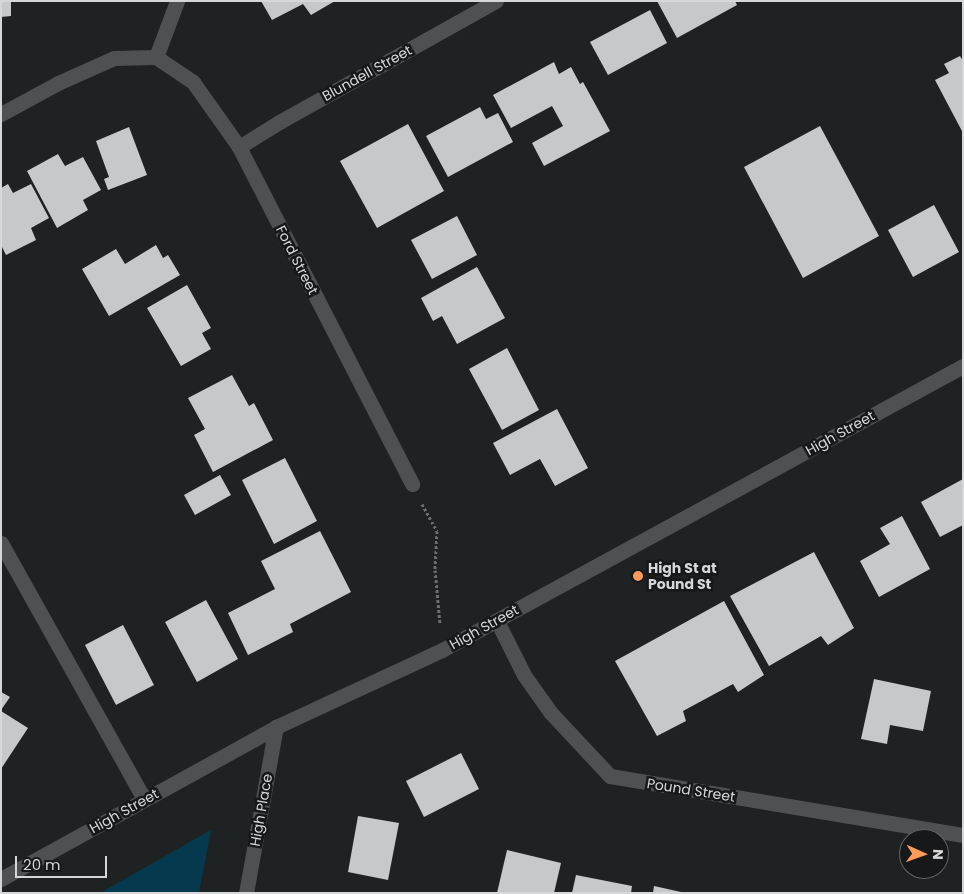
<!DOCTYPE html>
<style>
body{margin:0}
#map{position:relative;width:964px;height:894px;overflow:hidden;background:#1f2223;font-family:Poppins,sans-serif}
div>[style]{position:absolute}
.green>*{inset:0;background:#05394e}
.building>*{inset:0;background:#c6c9cb}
.path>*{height:3px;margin-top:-1.5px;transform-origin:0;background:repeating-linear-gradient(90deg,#6d7071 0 2.5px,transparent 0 5px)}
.service>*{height:15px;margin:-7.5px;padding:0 7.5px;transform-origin:7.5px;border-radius:7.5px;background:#4e5052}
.minor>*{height:15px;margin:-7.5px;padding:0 7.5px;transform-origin:7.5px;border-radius:7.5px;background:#4e5052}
.dots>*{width:14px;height:14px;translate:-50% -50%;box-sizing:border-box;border:2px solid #16181a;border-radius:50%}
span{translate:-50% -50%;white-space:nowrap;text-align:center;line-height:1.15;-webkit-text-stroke:5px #16181a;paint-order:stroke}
.street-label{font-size:14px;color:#d5d7d8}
.poi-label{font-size:14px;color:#d5d7d8;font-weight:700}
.left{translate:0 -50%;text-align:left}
.frame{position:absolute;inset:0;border:2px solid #d5d7d8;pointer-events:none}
.north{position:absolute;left:899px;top:829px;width:50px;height:50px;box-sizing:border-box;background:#16181a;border:1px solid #626466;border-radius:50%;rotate:92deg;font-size:14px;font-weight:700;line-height:20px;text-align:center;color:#d5d7d8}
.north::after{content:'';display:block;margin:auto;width:18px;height:22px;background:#ff9b5a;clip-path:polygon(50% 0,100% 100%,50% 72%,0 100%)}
.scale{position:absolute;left:15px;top:856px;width:92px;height:22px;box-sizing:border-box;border:2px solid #d5d7d8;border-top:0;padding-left:6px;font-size:15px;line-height:18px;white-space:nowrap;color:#d5d7d8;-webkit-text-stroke:4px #16181a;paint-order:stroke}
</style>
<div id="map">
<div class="green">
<i style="clip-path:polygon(211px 830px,199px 893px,100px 893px)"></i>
</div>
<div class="building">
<i style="clip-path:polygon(1px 1px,11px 1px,11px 16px,1px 17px)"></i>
<i style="clip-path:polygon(261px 1px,335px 1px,311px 15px,303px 4px,272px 20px)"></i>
<i style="clip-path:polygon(657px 1px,735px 1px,737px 5px,677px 38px)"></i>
<i style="clip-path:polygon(650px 10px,667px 43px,608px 75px,590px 42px)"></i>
<i style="clip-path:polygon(960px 56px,963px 61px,963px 133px,935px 80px,949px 73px,944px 64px)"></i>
<i style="clip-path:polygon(554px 62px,559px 74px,571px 67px,580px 84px,583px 82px,610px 131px,544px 166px,532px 143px,563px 126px,552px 106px,511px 128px,493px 95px)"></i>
<i style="clip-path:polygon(480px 107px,486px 119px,498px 113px,513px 142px,448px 177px,426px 136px)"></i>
<i style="clip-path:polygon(408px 124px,444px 191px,377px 228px,340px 161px)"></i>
<i style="clip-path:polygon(820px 126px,879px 236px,803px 278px,744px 167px)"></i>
<i style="clip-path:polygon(129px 127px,147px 175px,108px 190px,104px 179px,109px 177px,96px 141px)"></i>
<i style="clip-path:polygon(58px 154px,65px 166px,83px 157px,101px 190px,83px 200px,88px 210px,57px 228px,27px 171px)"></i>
<i style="clip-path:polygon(8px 184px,13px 193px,31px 184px,49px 218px,31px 228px,36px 240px,6px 255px,1px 245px,1px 188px)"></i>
<i style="clip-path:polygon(934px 205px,959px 252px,913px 277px,888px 230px)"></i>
<i style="clip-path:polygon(457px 216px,477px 255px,432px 279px,411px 240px)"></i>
<i style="clip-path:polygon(156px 245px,163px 258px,168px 255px,180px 275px,109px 316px,82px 269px,116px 249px,125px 264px)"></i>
<i style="clip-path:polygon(477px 267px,505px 318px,457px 344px,442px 316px,433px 321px,421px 298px)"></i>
<i style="clip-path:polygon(187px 285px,211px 328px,202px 333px,211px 349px,181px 366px,147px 308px)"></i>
<i style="clip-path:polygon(507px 348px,539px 410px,502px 430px,469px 369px)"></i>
<i style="clip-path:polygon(232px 375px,249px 406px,254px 403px,273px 440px,213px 472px,194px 435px,205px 429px,188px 398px)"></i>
<i style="clip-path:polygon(557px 409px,588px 468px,555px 486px,540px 459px,510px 475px,493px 443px)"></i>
<i style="clip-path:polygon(285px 458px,317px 521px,274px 544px,242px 480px)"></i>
<i style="clip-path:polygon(220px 475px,231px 495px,195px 515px,184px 495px)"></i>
<i style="clip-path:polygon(963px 479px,963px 525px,940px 537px,921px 502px)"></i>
<i style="clip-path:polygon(902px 516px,930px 569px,879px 597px,860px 561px,890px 544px,880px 528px)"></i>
<i style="clip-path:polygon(320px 531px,351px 592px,290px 624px,293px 632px,248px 655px,228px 613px,275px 589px,261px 561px)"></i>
<i style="clip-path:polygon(814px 552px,854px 628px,828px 645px,821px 636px,769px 666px,730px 596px)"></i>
<i style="clip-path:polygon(206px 600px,238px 659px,197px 682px,165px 622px)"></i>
<i style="clip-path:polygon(724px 601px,764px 675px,738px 692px,733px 684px,683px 711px,686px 721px,657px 736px,615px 661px)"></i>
<i style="clip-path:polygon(123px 625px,154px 685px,116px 705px,85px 645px)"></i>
<i style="clip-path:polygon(874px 679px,931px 691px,923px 731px,890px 725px,887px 744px,861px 739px)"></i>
<i style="clip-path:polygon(1px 692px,10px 697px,1px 710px)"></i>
<i style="clip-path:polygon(1px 711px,28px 728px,1px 769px)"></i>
<i style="clip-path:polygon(461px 753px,479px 789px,424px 817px,406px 781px)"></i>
<i style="clip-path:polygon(358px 816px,399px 823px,388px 880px,348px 872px)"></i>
<i style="clip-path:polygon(507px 850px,561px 863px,554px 893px,497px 893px)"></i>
<i style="clip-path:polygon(576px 875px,632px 886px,631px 893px,572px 893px)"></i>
<i style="clip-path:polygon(654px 886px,681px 892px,681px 893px,653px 893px)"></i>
</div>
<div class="path">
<i style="left:422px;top:504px;width:31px;rotate:61deg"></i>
<i style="left:437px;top:531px;width:39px;rotate:93deg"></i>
<i style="left:435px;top:570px;width:54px;rotate:84.7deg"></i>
</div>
<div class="service">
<i style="left:1px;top:543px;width:293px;rotate:60.8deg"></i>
</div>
<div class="minor">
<i style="left:156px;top:57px;width:60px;rotate:-69.4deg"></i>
<i style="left:1px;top:114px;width:65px;rotate:-28.5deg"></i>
<i style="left:58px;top:83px;width:61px;rotate:-24.1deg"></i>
<i style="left:114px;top:58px;width:42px;rotate:-1.4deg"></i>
<i style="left:156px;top:57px;width:45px;rotate:34deg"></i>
<i style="left:193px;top:82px;width:80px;rotate:54.7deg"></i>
<i style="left:239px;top:147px;width:379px;rotate:62.8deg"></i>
<i style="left:239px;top:147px;width:49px;rotate:-31.8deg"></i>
<i style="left:281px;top:121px;width:246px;rotate:-29.2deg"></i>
<i style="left:497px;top:621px;width:60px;rotate:63.4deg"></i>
<i style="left:524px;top:675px;width:47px;rotate:54.6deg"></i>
<i style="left:551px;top:713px;width:86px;rotate:46.9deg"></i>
<i style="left:610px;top:776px;width:358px;rotate:9.5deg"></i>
<i style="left:1px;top:879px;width:314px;rotate:-28.9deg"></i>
<i style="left:276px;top:727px;width:183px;rotate:-24.9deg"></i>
<i style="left:442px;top:650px;width:593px;rotate:-28.6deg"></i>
<i style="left:246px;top:893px;width:169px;rotate:-79.8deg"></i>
</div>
<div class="dots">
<i style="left:638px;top:576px;background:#ff9b5a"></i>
</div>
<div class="street-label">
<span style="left:367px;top:73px;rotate:-29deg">Blundell Street</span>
<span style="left:297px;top:260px;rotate:63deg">Ford Street</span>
<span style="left:840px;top:433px;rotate:-29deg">High Street</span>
<span style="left:484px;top:627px;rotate:-29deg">High Street</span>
<span style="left:691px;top:790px;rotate:9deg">Pound Street</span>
<span style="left:261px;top:810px;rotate:-80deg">High Place</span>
<span style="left:124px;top:811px;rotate:-29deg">High Street</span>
</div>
<div class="poi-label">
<span class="left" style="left:648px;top:576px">High St at<br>Pound St</span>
</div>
<div class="frame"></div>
<div class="north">N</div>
<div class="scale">20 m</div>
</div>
